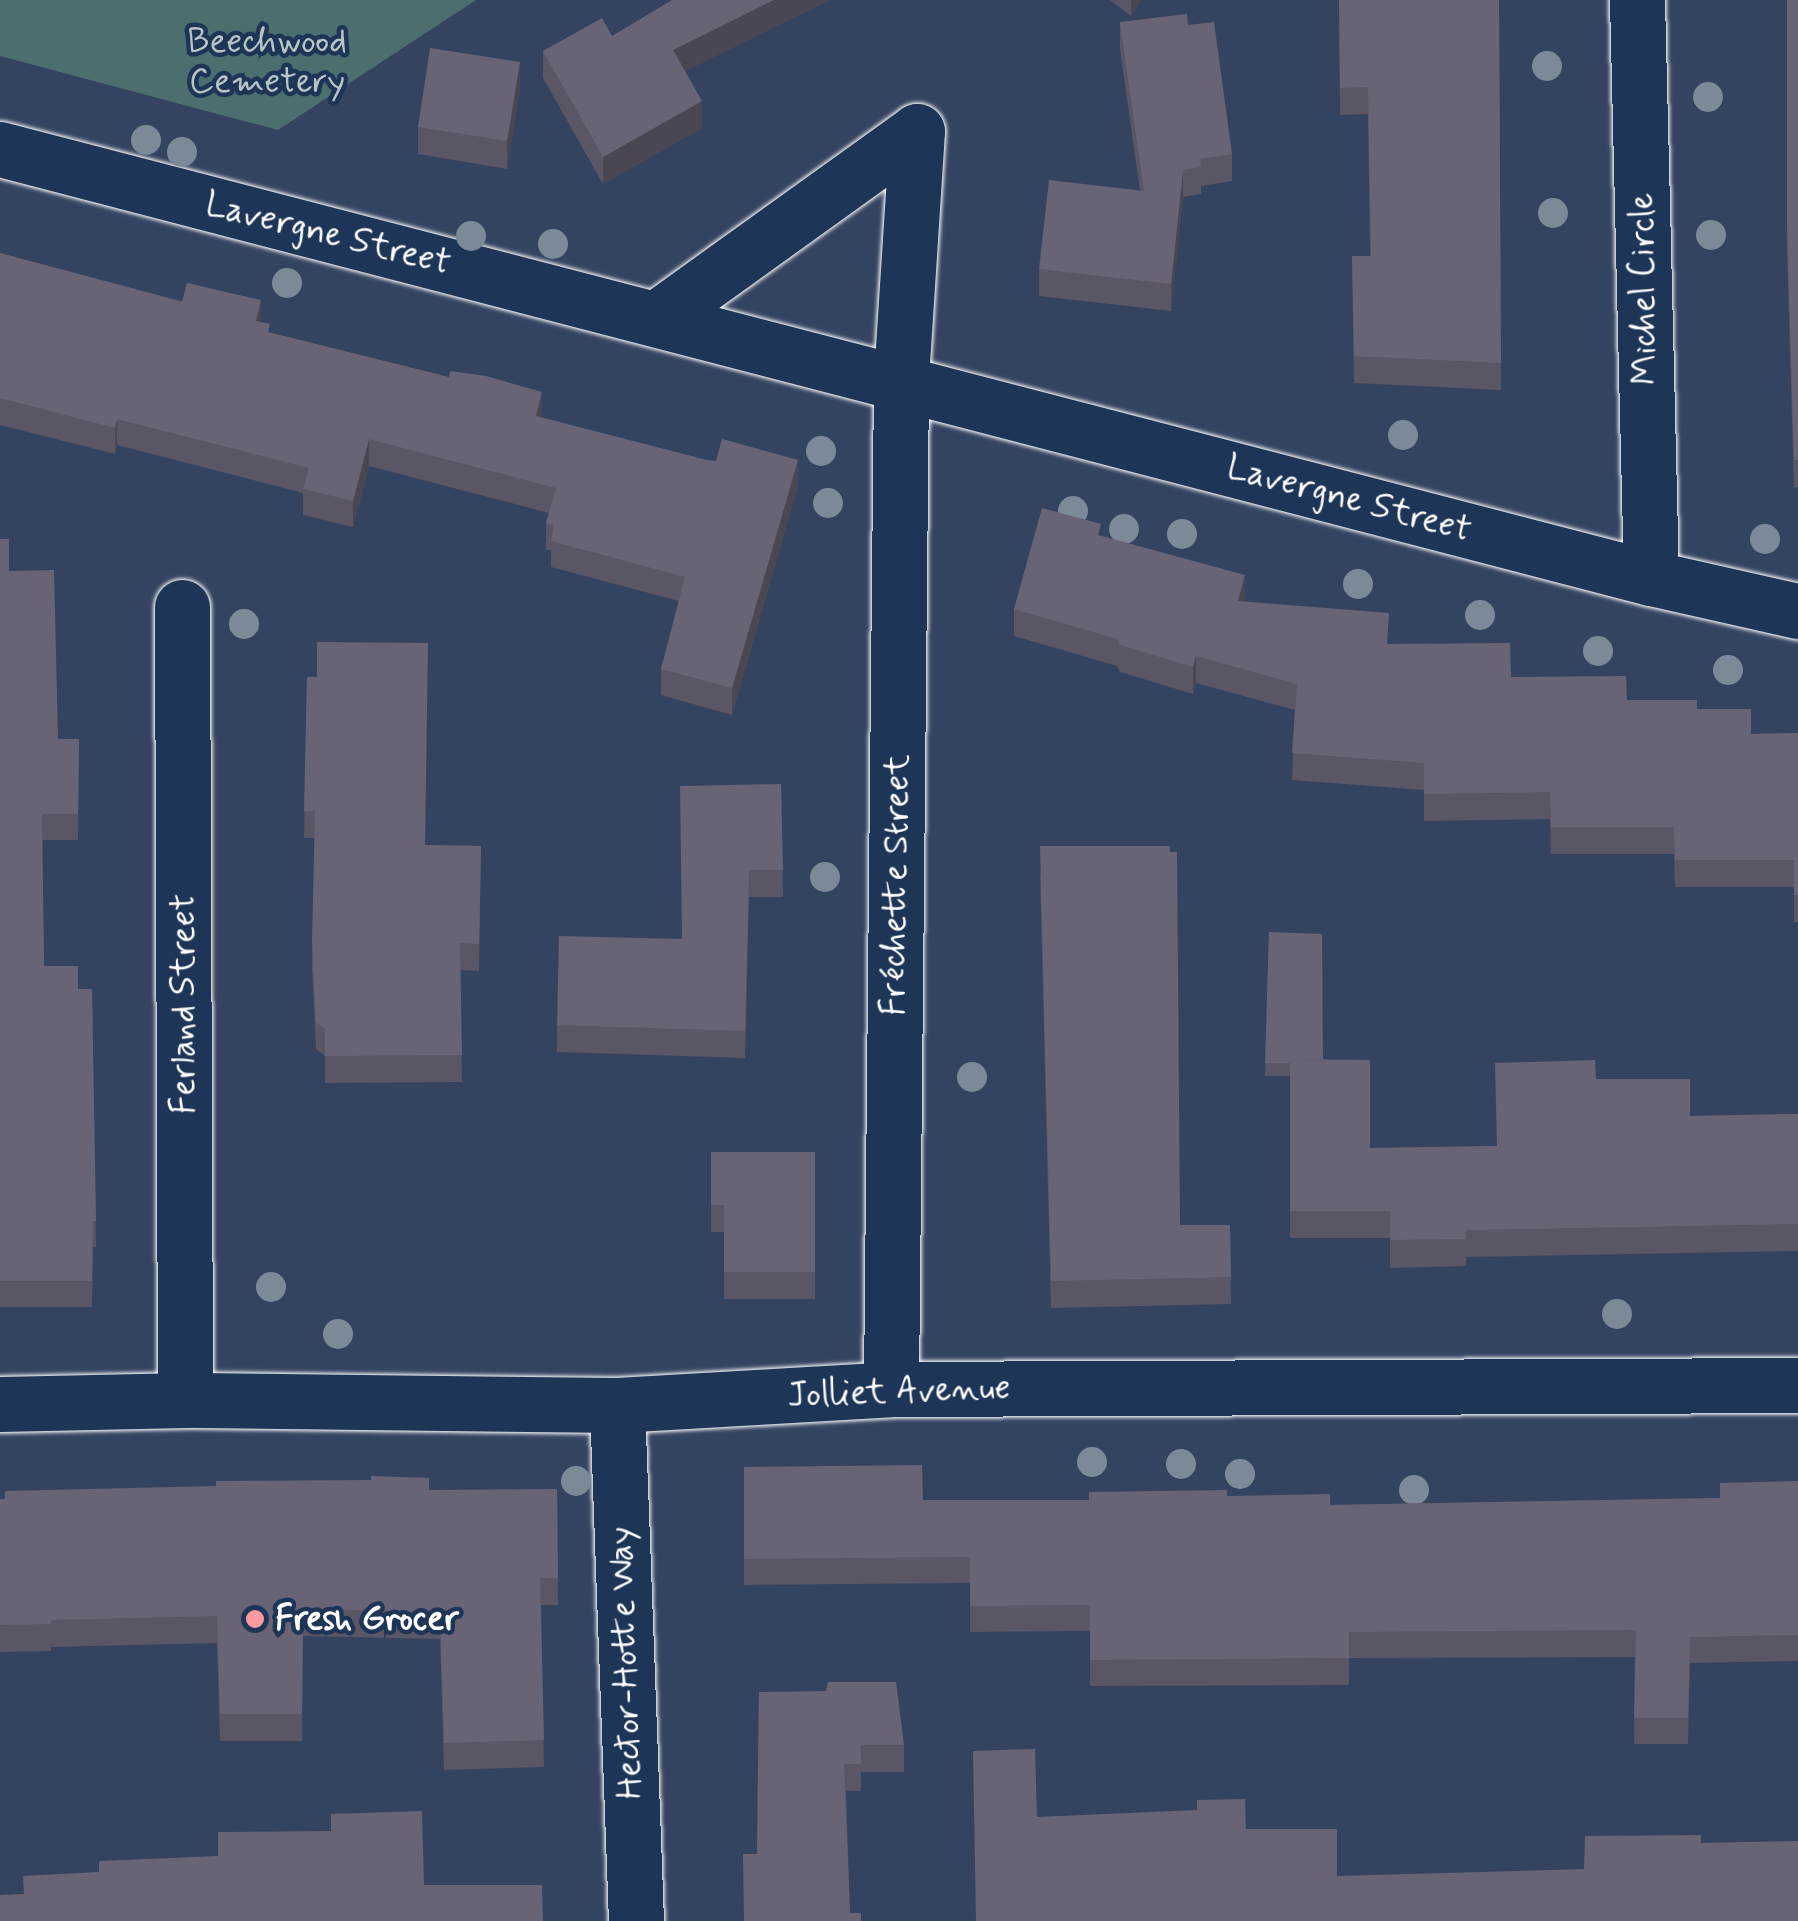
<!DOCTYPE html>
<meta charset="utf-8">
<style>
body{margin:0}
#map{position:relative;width:1798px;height:1921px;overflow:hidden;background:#344360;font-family:Mynerve,sans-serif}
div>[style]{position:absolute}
.green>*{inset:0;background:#4c6e6f}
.roads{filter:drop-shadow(0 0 2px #fff) drop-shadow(0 0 2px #fff)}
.minor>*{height:55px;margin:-27.5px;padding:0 27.5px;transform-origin:27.5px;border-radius:27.5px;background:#1d3557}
.trees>*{width:30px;height:30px;margin:-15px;border-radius:50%;background:#7c8a98}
.wall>*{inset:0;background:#5a5665}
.shaded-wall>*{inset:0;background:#4a4652}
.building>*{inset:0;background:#696475}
.dots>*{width:28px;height:28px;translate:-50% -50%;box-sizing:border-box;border:5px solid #1d3557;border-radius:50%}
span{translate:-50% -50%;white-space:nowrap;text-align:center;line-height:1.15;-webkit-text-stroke:9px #1d3557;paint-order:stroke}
.park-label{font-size:35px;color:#b7c5c5}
.street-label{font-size:35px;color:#fff}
.poi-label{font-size:35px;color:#fff;font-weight:700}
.left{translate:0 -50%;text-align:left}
</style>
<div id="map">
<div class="green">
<i style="clip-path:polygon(0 0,476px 0,278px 130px,0 56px)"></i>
</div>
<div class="roads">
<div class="minor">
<i style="left:1637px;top:0;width:578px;rotate:88.61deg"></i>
<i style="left:0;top:149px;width:1706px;rotate:14.57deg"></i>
<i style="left:1651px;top:578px;width:151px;rotate:12.7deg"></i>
<i style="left:657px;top:318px;width:320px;rotate:-35.7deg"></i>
<i style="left:917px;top:131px;width:251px;rotate:93.7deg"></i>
<i style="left:901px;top:381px;width:1008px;rotate:90.57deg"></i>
<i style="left:182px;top:607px;width:793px;rotate:89.78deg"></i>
<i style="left:0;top:1404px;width:199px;rotate:-1.2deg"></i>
<i style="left:199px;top:1400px;width:418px;rotate:0.7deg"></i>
<i style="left:617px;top:1405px;width:274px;rotate:-3.3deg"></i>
<i style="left:891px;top:1389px;width:907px;rotate:-0.25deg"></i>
<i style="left:617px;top:1405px;width:516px;rotate:87.89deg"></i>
</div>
</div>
<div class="trees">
<i style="left:1547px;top:66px"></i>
<i style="left:1708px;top:97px"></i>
<i style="left:146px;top:140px"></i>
<i style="left:182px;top:152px"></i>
<i style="left:1553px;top:213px"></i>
<i style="left:1711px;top:235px"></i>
<i style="left:471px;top:236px"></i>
<i style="left:553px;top:244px"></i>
<i style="left:287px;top:283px"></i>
<i style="left:1403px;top:435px"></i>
<i style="left:821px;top:451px"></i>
<i style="left:828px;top:503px"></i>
<i style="left:1073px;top:511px"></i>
<i style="left:1124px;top:529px"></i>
<i style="left:1182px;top:534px"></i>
<i style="left:1765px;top:539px"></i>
<i style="left:1358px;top:584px"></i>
<i style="left:1480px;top:615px"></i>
<i style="left:244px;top:624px"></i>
<i style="left:1598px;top:651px"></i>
<i style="left:1728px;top:670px"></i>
<i style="left:825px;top:877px"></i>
<i style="left:972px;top:1077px"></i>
<i style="left:271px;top:1287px"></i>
<i style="left:1617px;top:1314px"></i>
<i style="left:338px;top:1334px"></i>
<i style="left:1092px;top:1462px"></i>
<i style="left:1181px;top:1464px"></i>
<i style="left:1240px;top:1474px"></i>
<i style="left:576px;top:1481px"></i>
<i style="left:1414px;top:1490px"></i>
</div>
<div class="wall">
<i style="clip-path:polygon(830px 0,685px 71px,702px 128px,603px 184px,543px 78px,543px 51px,612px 36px)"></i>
<i style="clip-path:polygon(1110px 0,1141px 0,1131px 16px)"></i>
<i style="clip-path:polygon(1339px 0,1499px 0,1501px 390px,1354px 383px,1352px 256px,1370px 256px,1368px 114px,1340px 115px)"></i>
<i style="clip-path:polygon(1787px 0,1798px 0,1798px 487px,1794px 488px,1787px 249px)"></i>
<i style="clip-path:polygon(1120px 22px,1188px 25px,1232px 154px,1232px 181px,1201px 186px,1201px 194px,1183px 197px,1171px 311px,1039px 296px,1039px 269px,1140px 191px,1120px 49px)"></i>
<i style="clip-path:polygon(520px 89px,507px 169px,418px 154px,418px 127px)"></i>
<i style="clip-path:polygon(0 253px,261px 322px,270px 333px,542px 418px,798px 486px,732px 715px,661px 695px,661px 669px,679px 601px,551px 567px,551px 550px,546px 550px,546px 523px,549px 513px,369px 466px,353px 527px,303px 515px,303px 493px,117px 445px,115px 454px,0 425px)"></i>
<i style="clip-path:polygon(1101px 536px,1245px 602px,1389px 644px,1511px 677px,1627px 700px,1697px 709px,1751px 734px,1798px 733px,1798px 922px,1794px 922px,1794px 887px,1675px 887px,1674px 854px,1551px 854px,1550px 819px,1424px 821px,1424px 790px,1292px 780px,1295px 710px,1196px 683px,1193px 694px,1120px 672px,1117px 666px,1014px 636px,1014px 609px)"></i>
<i style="clip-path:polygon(0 539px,58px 739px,79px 739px,78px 840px,42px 840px,44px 966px,78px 989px,92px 989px,96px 1247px,93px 1247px,92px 1307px,0 1307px)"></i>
<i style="clip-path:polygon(307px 677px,425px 845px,481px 846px,479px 971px,460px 970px,462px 1082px,325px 1083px,325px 1056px,316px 1049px,312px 968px,315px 838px,304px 838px)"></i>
<i style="clip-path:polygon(781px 784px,783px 897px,749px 897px,745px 1058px,557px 1052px,557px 1025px,681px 939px)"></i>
<i style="clip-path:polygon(1040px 873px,1180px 1225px,1230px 1225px,1231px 1304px,1051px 1308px)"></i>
<i style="clip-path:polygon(1269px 932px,1323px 1059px,1370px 1148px,1496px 1146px,1596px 1079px,1690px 1116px,1798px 1114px,1798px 1251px,1466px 1257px,1466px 1266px,1390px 1268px,1390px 1238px,1290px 1238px,1290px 1076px,1265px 1076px)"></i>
<i style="clip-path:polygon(711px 1152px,815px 1152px,815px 1299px,724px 1299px,724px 1232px,711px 1232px)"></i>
<i style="clip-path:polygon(744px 1467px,923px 1500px,1089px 1500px,1227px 1496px,1330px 1505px,1720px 1498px,1798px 1481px,1798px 1661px,1690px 1663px,1688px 1744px,1634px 1744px,1635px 1657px,1349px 1658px,1349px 1685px,1090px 1686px,1090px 1631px,970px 1632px,970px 1583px,744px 1585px)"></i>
<i style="clip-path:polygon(557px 1489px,558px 1605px,541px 1605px,544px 1767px,444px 1770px,440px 1639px,303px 1636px,302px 1741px,220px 1741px,217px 1643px,51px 1647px,51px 1651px,0 1652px,0 1499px)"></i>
<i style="clip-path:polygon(759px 1692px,904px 1745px,904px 1772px,861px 1772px,861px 1791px,846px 1791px,850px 1913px,861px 1921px,757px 1854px)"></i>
</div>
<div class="shaded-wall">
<i style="clip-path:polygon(774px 0,830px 0,673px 77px,673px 50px)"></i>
<i style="clip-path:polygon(1131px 0,1141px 0,1131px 16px)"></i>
<i style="clip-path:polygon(520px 62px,520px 89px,507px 169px,507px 141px)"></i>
<i style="clip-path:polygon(702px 101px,702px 128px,603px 184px,603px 157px)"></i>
<i style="clip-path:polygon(1183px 170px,1183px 197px,1171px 311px,1171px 284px)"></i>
<i style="clip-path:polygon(261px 300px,261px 326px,256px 321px)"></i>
<i style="clip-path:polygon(542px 392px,542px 418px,536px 416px)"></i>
<i style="clip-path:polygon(117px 419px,117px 445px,115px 454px,115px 428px)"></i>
<i style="clip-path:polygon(369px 439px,369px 466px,353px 527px,353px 501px)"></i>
<i style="clip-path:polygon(798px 460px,798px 486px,732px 715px,732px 688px)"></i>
<i style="clip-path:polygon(1245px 575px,1245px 602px,1238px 601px)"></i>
<i style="clip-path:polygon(1196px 656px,1196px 683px,1193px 694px,1193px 667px)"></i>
</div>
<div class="building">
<i style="clip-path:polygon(672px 0,774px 0,673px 50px,702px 101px,603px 157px,543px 51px,602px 18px,612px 36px)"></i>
<i style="clip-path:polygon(1339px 0,1499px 0,1501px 363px,1354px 356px,1352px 256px,1371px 256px,1368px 87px,1340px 88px)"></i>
<i style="clip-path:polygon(1787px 0,1798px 0,1798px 460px,1794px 460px,1787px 222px)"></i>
<i style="clip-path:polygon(1187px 14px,1188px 25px,1214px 22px,1232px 154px,1200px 159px,1201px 167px,1183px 170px,1171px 284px,1039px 269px,1049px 180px,1144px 191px,1120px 22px)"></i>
<i style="clip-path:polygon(430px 48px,520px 62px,507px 141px,418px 127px)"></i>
<i style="clip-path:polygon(0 253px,182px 302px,187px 283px,261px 300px,256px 321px,270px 324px,268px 332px,449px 377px,450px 371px,486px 376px,542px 392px,536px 416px,707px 460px,716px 461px,722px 439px,798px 460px,732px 688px,661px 669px,685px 577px,551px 541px,554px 525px,546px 523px,556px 488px,369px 439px,353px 501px,303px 489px,309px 468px,117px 419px,115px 428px,0 398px)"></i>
<i style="clip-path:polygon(1042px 508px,1101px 524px,1098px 535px,1245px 575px,1238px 601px,1389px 613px,1387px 644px,1510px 643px,1511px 677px,1626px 676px,1627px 700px,1697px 700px,1697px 709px,1751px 709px,1751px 734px,1798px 733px,1798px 895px,1794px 895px,1794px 860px,1675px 860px,1674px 827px,1551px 827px,1550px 792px,1424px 794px,1424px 763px,1292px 753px,1297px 684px,1196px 656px,1193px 667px,1120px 645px,1117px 639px,1014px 609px)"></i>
<i style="clip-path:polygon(0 539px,9px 539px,9px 571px,54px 570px,58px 739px,79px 739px,78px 814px,42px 814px,44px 966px,78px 966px,78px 989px,92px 989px,96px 1221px,93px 1221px,92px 1281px,0 1281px)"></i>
<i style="clip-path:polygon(317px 642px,428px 643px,425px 845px,481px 846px,479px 944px,460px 943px,462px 1055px,325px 1056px,325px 1029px,316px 1022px,312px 941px,315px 811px,304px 811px,307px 677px,317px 677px)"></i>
<i style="clip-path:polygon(781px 784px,783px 870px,749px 870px,745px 1031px,557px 1025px,559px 936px,682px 939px,680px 786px)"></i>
<i style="clip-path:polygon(1040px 846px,1170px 846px,1170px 852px,1177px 852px,1180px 1225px,1230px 1225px,1231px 1277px,1051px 1281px)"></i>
<i style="clip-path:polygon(1269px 932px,1322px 934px,1323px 1059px,1290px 1059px,1290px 1063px,1265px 1063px)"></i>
<i style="clip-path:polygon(1290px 1059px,1370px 1060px,1370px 1148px,1497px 1146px,1495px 1063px,1595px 1060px,1596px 1079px,1690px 1079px,1690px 1116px,1798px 1114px,1798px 1224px,1465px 1230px,1466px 1239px,1390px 1240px,1390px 1211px,1290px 1211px)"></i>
<i style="clip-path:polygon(711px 1152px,815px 1152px,815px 1272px,724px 1272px,724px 1205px,711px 1205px)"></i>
<i style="clip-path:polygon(922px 1465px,923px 1500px,1089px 1500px,1089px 1492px,1227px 1490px,1227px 1496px,1330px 1494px,1330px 1505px,1720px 1498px,1720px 1483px,1798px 1481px,1798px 1635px,1690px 1637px,1688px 1718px,1634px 1718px,1636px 1630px,1349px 1632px,1349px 1658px,1090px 1660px,1090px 1605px,970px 1606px,970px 1557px,744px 1559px,744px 1467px)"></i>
<i style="clip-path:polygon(371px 1476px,429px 1478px,429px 1490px,557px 1489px,558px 1578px,540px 1578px,544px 1740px,444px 1743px,440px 1612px,303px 1609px,302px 1714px,220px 1714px,217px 1616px,51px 1620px,51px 1624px,0 1625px,0 1499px,5px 1499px,5px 1491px,216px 1486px,216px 1481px,371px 1480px)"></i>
<i style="clip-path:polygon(828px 1682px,896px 1682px,904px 1745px,861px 1745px,861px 1764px,844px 1764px,850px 1913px,861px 1913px,861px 1921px,744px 1921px,743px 1854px,757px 1854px,759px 1692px,826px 1691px)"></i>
<i style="clip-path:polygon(1035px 1749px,1037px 1817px,1197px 1810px,1197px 1800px,1245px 1799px,1246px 1829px,1337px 1829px,1337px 1876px,1584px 1869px,1585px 1836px,1701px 1835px,1701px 1843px,1798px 1841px,1798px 1921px,976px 1921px,973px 1751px)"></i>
<i style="clip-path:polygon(422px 1811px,424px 1885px,542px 1885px,543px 1921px,0 1921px,0 1895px,24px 1894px,23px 1876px,99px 1872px,99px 1861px,218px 1856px,218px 1832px,331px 1831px,331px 1814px)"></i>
</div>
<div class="dots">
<i style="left:255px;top:1619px;background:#ff9aa2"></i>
</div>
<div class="park-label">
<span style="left:267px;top:62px">Beechwood<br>Cemetery</span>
</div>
<div class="street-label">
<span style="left:328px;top:234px;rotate:14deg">Lavergne Street</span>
<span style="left:1644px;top:289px;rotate:-91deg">Michel Circle</span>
<span style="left:1349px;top:499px;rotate:15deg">Lavergne Street</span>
<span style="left:896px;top:885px;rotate:-89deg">Fréchette Street</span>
<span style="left:184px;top:1004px;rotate:-90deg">Ferland Street</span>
<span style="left:899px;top:1392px;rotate:-2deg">Jolliet Avenue</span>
<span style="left:626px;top:1663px;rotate:-92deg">Hector-Hotte Way</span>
</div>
<div class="poi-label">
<span class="left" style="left:275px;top:1619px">Fresh Grocer</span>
</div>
</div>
